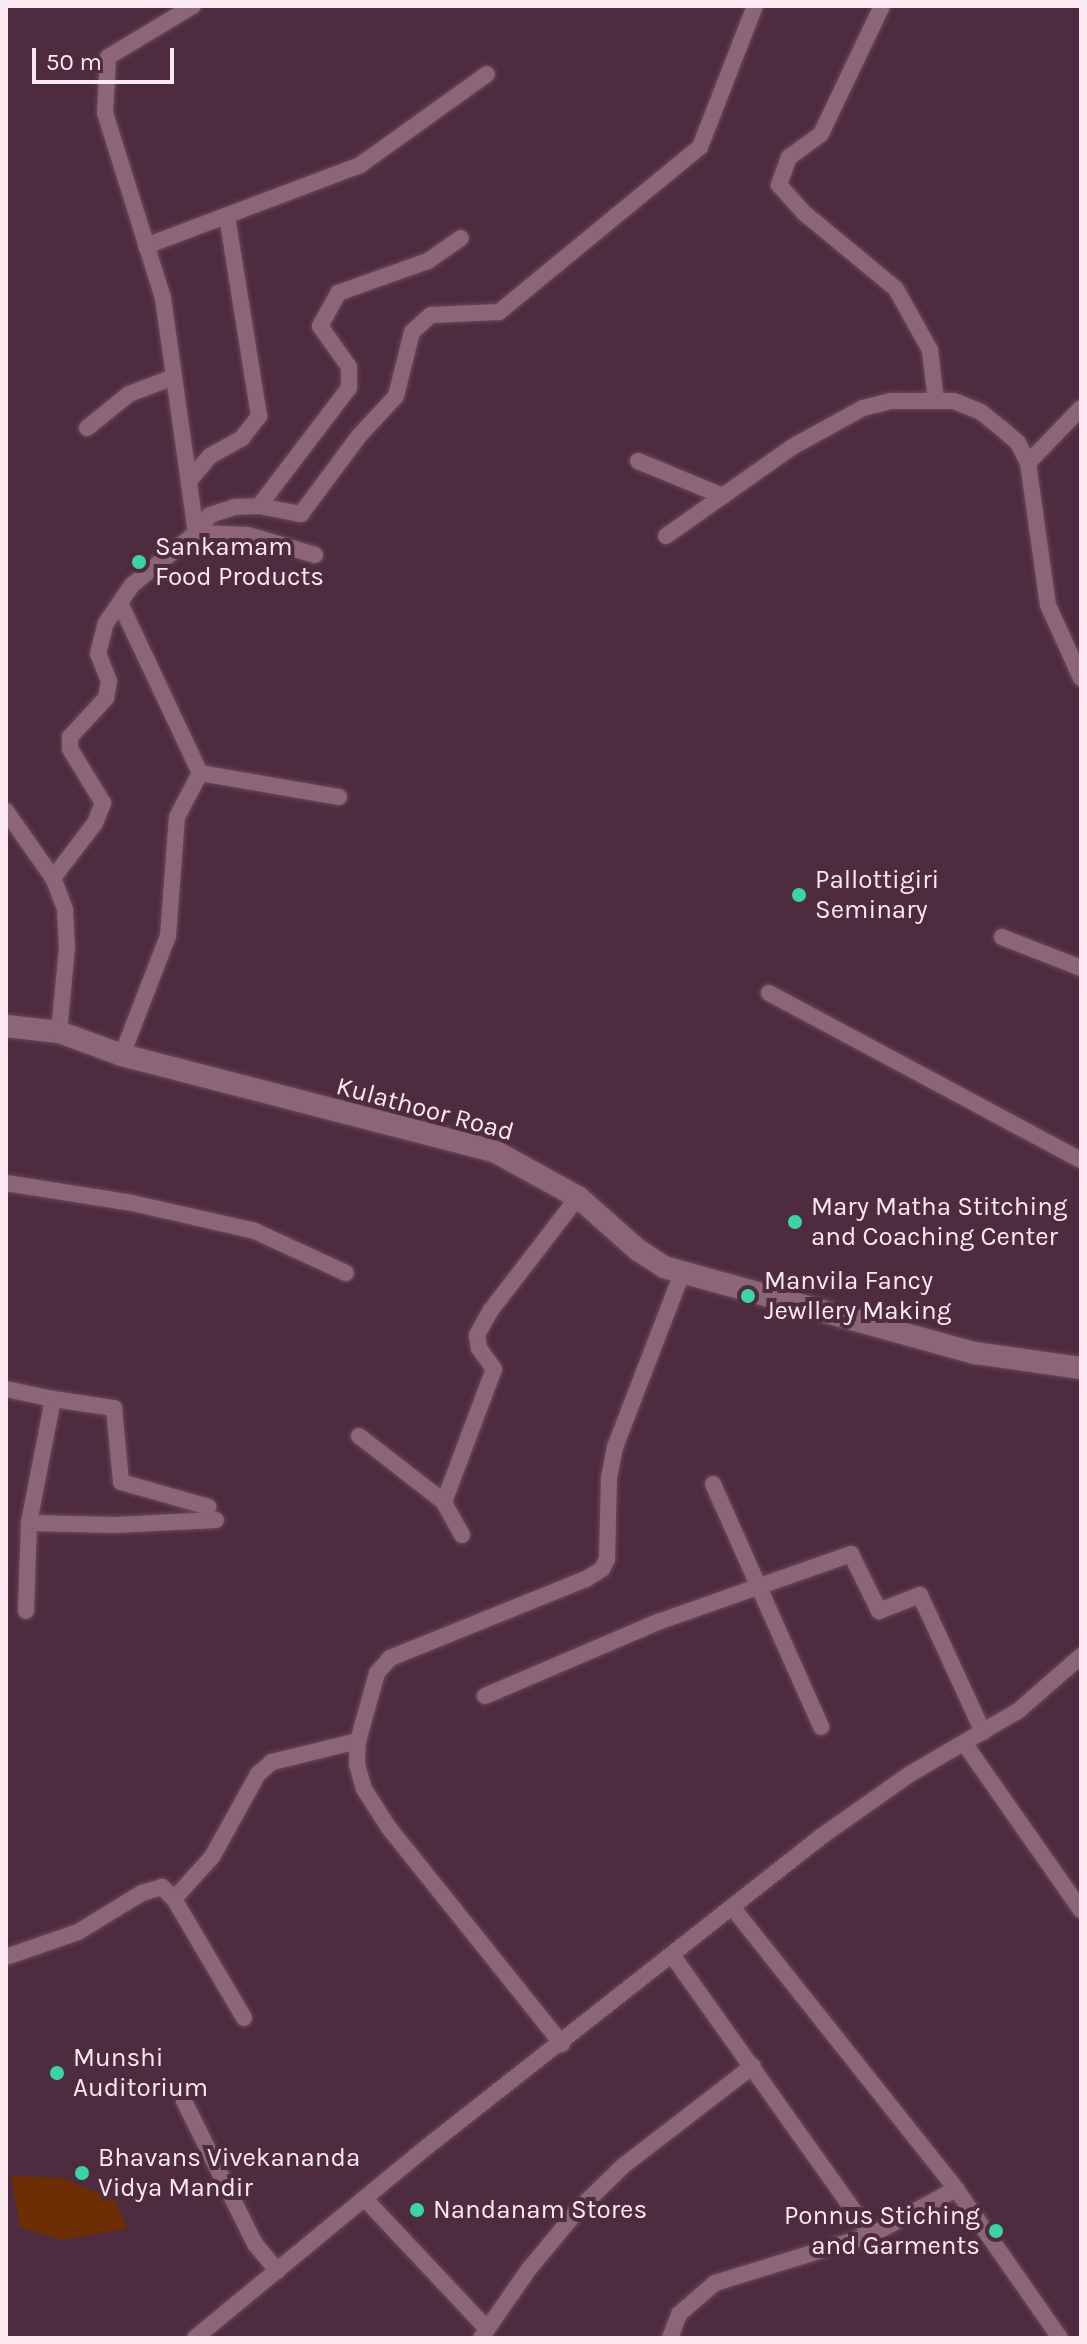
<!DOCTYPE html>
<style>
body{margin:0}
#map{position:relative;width:1087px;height:2344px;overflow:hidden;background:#4e2b3e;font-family:Karla,sans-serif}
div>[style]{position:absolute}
.green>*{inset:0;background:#6d2e04}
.roads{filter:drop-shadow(0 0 2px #674a5a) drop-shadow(0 0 2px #674a5a)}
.minor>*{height:16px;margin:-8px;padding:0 8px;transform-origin:8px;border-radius:8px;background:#8d6579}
.secondary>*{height:22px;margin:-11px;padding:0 11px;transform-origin:11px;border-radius:11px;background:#8d6579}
.dots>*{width:22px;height:22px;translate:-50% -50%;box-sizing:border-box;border:4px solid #4e2b3e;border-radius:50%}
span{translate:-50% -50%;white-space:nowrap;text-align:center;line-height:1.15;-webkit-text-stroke:8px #4e2b3e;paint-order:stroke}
.poi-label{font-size:26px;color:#fce9f2}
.left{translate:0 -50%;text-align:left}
.right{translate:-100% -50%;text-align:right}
.street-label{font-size:26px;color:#fce9f2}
.frame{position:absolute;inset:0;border:8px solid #fce9f2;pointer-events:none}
.scale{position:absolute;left:32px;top:48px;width:142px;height:36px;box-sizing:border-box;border:4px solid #fce9f2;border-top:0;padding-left:10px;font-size:24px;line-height:28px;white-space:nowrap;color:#fce9f2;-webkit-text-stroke:6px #4e2b3e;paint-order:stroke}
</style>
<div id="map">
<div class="green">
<i style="clip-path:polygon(11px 2176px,62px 2178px,115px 2200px,127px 2229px,62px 2240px,20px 2227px)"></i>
</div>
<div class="roads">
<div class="minor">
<i style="left:882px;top:6px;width:142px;rotate:115.5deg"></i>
<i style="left:821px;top:134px;width:39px;rotate:144deg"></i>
<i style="left:789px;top:157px;width:30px;rotate:110deg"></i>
<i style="left:779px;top:185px;width:36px;rotate:48deg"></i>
<i style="left:803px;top:212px;width:121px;rotate:39.6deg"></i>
<i style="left:896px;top:289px;width:70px;rotate:60.9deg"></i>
<i style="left:930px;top:350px;width:51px;rotate:83.3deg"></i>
<i style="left:146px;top:246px;width:229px;rotate:-20.7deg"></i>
<i style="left:360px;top:165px;width:156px;rotate:-35.6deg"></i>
<i style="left:87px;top:428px;width:54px;rotate:-39deg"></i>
<i style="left:129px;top:394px;width:48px;rotate:-20.7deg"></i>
<i style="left:638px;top:461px;width:92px;rotate:22.4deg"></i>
<i style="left:1028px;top:463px;width:76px;rotate:-46.1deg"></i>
<i style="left:189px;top:481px;width:33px;rotate:-50deg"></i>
<i style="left:210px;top:456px;width:37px;rotate:-29deg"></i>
<i style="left:242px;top:438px;width:28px;rotate:-52deg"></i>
<i style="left:259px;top:416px;width:203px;rotate:-99.1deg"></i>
<i style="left:259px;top:506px;width:43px;rotate:10.8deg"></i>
<i style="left:301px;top:514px;width:97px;rotate:-53.4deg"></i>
<i style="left:359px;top:436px;width:54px;rotate:-47.2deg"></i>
<i style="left:396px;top:396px;width:66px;rotate:-76deg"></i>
<i style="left:412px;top:332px;width:25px;rotate:-42deg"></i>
<i style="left:431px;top:315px;width:68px;rotate:-2.5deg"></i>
<i style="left:499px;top:312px;width:260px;rotate:-39.4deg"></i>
<i style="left:700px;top:147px;width:151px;rotate:-68.7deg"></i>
<i style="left:196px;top:533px;width:23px;rotate:-52deg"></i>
<i style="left:210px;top:515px;width:25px;rotate:-18deg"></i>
<i style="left:234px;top:507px;width:25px;rotate:-2deg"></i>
<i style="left:259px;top:506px;width:148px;rotate:-52.7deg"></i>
<i style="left:349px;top:388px;width:21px;rotate:-90deg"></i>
<i style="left:349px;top:367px;width:50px;rotate:-125.3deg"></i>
<i style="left:320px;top:326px;width:38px;rotate:-61deg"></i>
<i style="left:338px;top:293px;width:96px;rotate:-19.6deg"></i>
<i style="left:428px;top:261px;width:40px;rotate:-34.9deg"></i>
<i style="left:196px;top:533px;width:52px;rotate:2.2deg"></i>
<i style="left:248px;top:535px;width:70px;rotate:16.6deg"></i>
<i style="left:666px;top:536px;width:154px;rotate:-35.2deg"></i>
<i style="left:792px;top:447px;width:81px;rotate:-28.8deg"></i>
<i style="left:863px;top:408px;width:30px;rotate:-14deg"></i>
<i style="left:892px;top:401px;width:62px"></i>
<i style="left:954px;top:401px;width:29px;rotate:22deg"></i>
<i style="left:981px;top:412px;width:26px;rotate:39deg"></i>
<i style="left:1001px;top:428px;width:23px;rotate:41deg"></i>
<i style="left:1018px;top:443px;width:22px;rotate:63deg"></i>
<i style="left:1028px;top:463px;width:143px;rotate:82deg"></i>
<i style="left:1048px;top:605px;width:80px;rotate:65.7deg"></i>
<i style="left:120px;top:603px;width:188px;rotate:64.8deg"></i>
<i style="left:6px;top:811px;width:82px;rotate:55deg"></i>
<i style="left:1002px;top:937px;width:85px;rotate:21.4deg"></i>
<i style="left:769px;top:993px;width:354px;rotate:28.2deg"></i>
<i style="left:59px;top:1032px;width:84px;rotate:-84.6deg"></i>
<i style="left:67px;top:948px;width:39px;rotate:-93deg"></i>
<i style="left:65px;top:909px;width:33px;rotate:-111deg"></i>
<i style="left:53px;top:878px;width:69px;rotate:-52.6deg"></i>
<i style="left:95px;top:823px;width:22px;rotate:-68deg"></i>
<i style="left:103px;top:803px;width:63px;rotate:-121.4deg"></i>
<i style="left:70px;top:749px;width:12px;rotate:-90deg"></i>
<i style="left:70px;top:737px;width:53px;rotate:-47.3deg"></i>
<i style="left:106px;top:698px;width:17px;rotate:-80deg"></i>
<i style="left:109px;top:681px;width:29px;rotate:-112deg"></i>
<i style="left:98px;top:654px;width:32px;rotate:-76deg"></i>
<i style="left:106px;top:623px;width:46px;rotate:-55.6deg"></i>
<i style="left:132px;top:585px;width:82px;rotate:-39.1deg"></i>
<i style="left:196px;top:533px;width:237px;rotate:-98deg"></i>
<i style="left:163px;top:298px;width:194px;rotate:-107.4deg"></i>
<i style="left:105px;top:113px;width:56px;rotate:-86.9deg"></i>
<i style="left:108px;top:57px;width:99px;rotate:-31deg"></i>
<i style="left:122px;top:1055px;width:128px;rotate:-68.9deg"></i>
<i style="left:168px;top:936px;width:119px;rotate:-85.7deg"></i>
<i style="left:177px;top:817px;width:50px;rotate:-62.4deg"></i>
<i style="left:200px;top:773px;width:141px;rotate:9.8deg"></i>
<i style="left:6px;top:1183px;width:128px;rotate:9deg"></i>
<i style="left:132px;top:1203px;width:126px;rotate:12.8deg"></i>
<i style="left:255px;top:1231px;width:100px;rotate:24.8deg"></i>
<i style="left:6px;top:1389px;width:48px;rotate:12deg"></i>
<i style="left:53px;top:1399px;width:126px;rotate:101deg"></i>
<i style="left:29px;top:1523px;width:88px;rotate:92deg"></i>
<i style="left:53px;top:1399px;width:62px;rotate:8.4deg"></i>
<i style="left:114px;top:1408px;width:74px;rotate:84.6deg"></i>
<i style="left:121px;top:1482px;width:91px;rotate:15.9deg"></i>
<i style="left:359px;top:1436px;width:108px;rotate:37.8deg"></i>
<i style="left:713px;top:1484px;width:266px;rotate:66deg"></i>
<i style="left:29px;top:1523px;width:86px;rotate:1.3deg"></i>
<i style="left:115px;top:1525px;width:101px;rotate:-2.8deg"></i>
<i style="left:462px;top:1535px;width:38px;rotate:-119deg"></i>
<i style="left:444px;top:1502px;width:142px;rotate:-69.4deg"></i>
<i style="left:494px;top:1369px;width:26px;rotate:-126deg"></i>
<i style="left:479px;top:1348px;width:13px;rotate:-99deg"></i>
<i style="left:477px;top:1335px;width:29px;rotate:-61deg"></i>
<i style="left:491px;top:1310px;width:143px;rotate:-52.4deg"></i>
<i style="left:485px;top:1696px;width:188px;rotate:-23.2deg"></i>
<i style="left:658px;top:1622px;width:205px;rotate:-19.4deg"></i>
<i style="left:851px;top:1554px;width:64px;rotate:63.8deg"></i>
<i style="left:879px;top:1611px;width:44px;rotate:-21.3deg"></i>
<i style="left:920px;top:1595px;width:151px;rotate:65.3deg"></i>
<i style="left:964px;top:1743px;width:204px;rotate:55deg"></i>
<i style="left:174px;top:1899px;width:57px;rotate:-47.9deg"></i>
<i style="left:212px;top:1857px;width:95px;rotate:-61deg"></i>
<i style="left:258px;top:1774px;width:18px;rotate:-41deg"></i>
<i style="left:272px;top:1762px;width:89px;rotate:-13.7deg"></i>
<i style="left:732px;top:1907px;width:360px;rotate:51.5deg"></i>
<i style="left:956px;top:2189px;width:182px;rotate:55.1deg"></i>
<i style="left:672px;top:1955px;width:344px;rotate:54.6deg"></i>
<i style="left:871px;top:2235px;width:97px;rotate:-28.4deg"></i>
<i style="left:6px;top:1957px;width:76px;rotate:-19.1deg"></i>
<i style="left:78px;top:1932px;width:75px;rotate:-31.4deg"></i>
<i style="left:142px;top:1893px;width:21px;rotate:-17deg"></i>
<i style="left:162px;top:1887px;width:17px;rotate:45deg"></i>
<i style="left:174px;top:1899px;width:138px;rotate:59.5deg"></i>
<i style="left:562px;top:2044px;width:277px;rotate:-128.7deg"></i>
<i style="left:389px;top:1828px;width:46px;rotate:-122.7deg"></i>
<i style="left:364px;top:1789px;width:26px;rotate:-106deg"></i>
<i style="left:357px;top:1764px;width:23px;rotate:-88deg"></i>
<i style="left:358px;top:1741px;width:71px;rotate:-74.4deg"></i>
<i style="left:377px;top:1673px;width:20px;rotate:-49deg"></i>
<i style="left:390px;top:1658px;width:211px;rotate:-22deg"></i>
<i style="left:586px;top:1579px;width:19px;rotate:-32deg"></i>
<i style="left:602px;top:1569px;width:11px;rotate:-63deg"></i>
<i style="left:607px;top:1559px;width:81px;rotate:-88.6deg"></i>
<i style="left:609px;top:1478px;width:32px;rotate:-79deg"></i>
<i style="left:615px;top:1447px;width:186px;rotate:-68.9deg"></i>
<i style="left:184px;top:2101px;width:160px;rotate:63.6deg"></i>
<i style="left:255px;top:2244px;width:35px;rotate:50deg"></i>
<i style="left:366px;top:2200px;width:177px;rotate:46.8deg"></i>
<i style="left:195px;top:2338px;width:302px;rotate:-39.5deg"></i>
<i style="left:428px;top:2146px;width:498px;rotate:-38.2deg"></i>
<i style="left:819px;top:1838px;width:111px;rotate:-35.1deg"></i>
<i style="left:910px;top:1774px;width:125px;rotate:-30.3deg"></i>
<i style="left:1018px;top:1711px;width:84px;rotate:-41.1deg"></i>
<i style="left:481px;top:2338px;width:84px;rotate:-55.2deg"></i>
<i style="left:529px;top:2269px;width:77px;rotate:-50.3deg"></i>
<i style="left:578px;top:2210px;width:63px;rotate:-44.4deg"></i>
<i style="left:623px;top:2166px;width:164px;rotate:-37.6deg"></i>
<i style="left:670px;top:2338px;width:26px;rotate:-69deg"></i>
<i style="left:679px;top:2314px;width:48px;rotate:-40.7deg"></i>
<i style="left:715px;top:2283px;width:163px;rotate:-17.1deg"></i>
</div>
<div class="secondary">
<i style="left:6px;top:1026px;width:53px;rotate:6.5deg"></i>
<i style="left:59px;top:1032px;width:67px;rotate:20.1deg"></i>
<i style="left:122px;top:1055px;width:386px;rotate:14.5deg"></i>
<i style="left:496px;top:1152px;width:94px;rotate:28.8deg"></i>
<i style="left:578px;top:1197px;width:80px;rotate:41.5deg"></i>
<i style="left:638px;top:1250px;width:31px;rotate:33deg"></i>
<i style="left:664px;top:1267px;width:323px;rotate:15.5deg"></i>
<i style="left:975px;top:1353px;width:107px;rotate:8.1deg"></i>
</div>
</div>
<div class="dots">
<i style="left:139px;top:562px;background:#3bd4a4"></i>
<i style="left:799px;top:895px;background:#3bd4a4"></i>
<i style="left:795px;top:1222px;background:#3bd4a4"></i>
<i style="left:748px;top:1296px;background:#3bd4a4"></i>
<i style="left:57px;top:2073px;background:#3bd4a4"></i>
<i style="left:82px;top:2173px;background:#3bd4a4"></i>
<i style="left:417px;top:2210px;background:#3bd4a4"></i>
<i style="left:996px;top:2231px;background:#3bd4a4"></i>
</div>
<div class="poi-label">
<span class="left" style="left:155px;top:562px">Sankamam<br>Food Products</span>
<span class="left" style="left:815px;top:895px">Pallottigiri<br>Seminary</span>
<span class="left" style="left:811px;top:1222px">Mary Matha Stitching<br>and Coaching Center</span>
<span class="left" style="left:764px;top:1296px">Manvila Fancy<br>Jewllery Making</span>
<span class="left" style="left:73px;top:2073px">Munshi<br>Auditorium</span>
<span class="left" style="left:98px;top:2173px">Bhavans Vivekananda<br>Vidya Mandir</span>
<span class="left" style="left:433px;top:2210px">Nandanam Stores</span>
<span class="right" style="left:980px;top:2231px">Ponnus Stiching<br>and Garments</span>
</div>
<div class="street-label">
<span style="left:425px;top:1109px;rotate:15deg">Kulathoor Road</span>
</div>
<div class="frame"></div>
<div class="scale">50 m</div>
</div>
